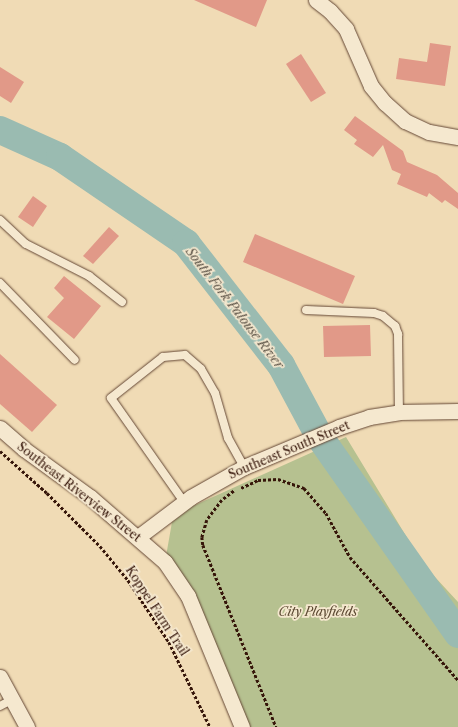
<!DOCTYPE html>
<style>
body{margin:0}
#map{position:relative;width:458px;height:727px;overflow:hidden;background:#f0dbb5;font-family:"Libre Caslon Text",serif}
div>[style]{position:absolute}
.green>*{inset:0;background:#b6c190}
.river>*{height:28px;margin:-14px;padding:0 14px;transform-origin:14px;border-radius:14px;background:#9abbb1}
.building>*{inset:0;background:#e19988}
.path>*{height:2.5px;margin-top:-1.25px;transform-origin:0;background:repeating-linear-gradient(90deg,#36160a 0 3px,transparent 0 5px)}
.roads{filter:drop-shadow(0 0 1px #644735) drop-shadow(0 0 1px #644735)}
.lane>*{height:8px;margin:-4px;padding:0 4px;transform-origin:4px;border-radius:4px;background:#f5e8cf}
.street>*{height:15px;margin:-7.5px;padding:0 7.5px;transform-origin:7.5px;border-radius:7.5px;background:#f5e8cf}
span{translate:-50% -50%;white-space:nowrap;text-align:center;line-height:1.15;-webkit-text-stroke:3.5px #f5e8cf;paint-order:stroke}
.street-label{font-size:12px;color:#36160a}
.park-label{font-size:12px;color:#5c4932;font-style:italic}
.water-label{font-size:13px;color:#595044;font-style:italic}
</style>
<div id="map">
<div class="green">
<i style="clip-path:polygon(346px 437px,423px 564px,458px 602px,458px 727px,242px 727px,165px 562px,172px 522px,193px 506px)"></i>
</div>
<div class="river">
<i style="left:0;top:130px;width:66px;rotate:24.2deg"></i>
<i style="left:60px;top:157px;width:153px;rotate:34.3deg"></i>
<i style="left:186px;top:243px;width:155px;rotate:52.1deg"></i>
<i style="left:281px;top:365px;width:81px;rotate:61.8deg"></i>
<i style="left:319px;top:436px;width:242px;rotate:54.9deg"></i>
</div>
<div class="building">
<i style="clip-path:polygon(194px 0,267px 0,256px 27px)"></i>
<i style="clip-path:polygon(430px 43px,451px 46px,445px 86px,396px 79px,399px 58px,427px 62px)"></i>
<i style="clip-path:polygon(301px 54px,326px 93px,311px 102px,286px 64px)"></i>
<i style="clip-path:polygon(0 67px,24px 82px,11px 103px,0 96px)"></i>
<i style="clip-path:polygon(355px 116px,403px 151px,407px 162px,437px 175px,458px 193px,458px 209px,445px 200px,442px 203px,429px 193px,427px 197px,397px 184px,401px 174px,392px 170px,383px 145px,373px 157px,354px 144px,357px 140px,344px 130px)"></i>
<i style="clip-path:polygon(33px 196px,47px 206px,33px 227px,18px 217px)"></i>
<i style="clip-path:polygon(109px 227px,119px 236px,93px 264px,83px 256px)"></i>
<i style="clip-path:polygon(255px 234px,355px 276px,343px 304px,243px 262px)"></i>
<i style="clip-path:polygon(64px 276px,101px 306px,74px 339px,47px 317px,64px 298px,54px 288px)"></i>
<i style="clip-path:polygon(370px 325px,371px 356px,324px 357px,323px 326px)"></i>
<i style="clip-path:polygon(0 354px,57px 405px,32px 432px,0 404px)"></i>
</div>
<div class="path">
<i style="left:0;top:451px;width:63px;rotate:41.8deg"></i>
<i style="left:47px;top:493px;width:75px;rotate:45deg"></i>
<i style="left:100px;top:546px;width:44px;rotate:50.5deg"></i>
<i style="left:128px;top:580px;width:74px;rotate:56.5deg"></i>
<i style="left:169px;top:642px;width:94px;rotate:64.2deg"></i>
<i style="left:241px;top:488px;width:19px;rotate:-25deg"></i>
<i style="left:258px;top:480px;width:20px;rotate:-3deg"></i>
<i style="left:278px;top:479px;width:28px;rotate:19deg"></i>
<i style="left:304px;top:488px;width:33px;rotate:49deg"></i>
<i style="left:326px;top:513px;width:50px;rotate:61.4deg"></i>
<i style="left:350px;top:557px;width:164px;rotate:48.7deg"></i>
<i style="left:234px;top:491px;width:15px;rotate:143deg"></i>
<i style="left:222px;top:500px;width:25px;rotate:127deg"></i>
<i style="left:207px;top:520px;width:18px;rotate:106deg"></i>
<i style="left:202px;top:537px;width:8px;rotate:83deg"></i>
<i style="left:203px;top:545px;width:196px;rotate:68.1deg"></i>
</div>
<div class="roads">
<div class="lane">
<i style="left:0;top:220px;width:35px;rotate:43deg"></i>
<i style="left:26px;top:244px;width:71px;rotate:26.9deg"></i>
<i style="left:89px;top:276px;width:42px;rotate:38.2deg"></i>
<i style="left:0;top:283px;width:107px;rotate:45.8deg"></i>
<i style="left:306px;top:310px;width:68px;rotate:2.5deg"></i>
<i style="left:374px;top:313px;width:9px;rotate:18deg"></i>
<i style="left:383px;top:316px;width:16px;rotate:40deg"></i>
<i style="left:395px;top:326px;width:9px;rotate:69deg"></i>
<i style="left:398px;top:334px;width:78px;rotate:89.3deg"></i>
<i style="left:184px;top:502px;width:127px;rotate:-125.1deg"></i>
<i style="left:111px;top:398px;width:66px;rotate:-38.3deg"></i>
<i style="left:163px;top:357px;width:22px;rotate:-5deg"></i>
<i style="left:185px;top:355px;width:21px;rotate:41deg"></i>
<i style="left:201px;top:369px;width:28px;rotate:60deg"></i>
<i style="left:215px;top:393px;width:47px;rotate:73.9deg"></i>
<i style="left:228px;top:438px;width:33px;rotate:61deg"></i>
<i style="left:0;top:706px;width:15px;rotate:-28deg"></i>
</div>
<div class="street">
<i style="left:316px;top:0;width:18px;rotate:38deg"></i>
<i style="left:330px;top:11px;width:24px;rotate:48deg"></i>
<i style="left:346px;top:29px;width:62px;rotate:66.3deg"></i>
<i style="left:371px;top:86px;width:22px;rotate:51deg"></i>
<i style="left:385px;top:103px;width:27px;rotate:42deg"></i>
<i style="left:405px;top:121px;width:26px;rotate:25deg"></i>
<i style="left:429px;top:132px;width:29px;rotate:10deg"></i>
<i style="left:0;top:428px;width:32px;rotate:41deg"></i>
<i style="left:24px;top:449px;width:82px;rotate:36deg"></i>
<i style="left:90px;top:497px;width:99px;rotate:40.9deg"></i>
<i style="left:165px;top:562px;width:41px;rotate:55.9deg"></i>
<i style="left:188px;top:596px;width:142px;rotate:67.6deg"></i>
<i style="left:138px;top:537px;width:66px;rotate:-37deg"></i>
<i style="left:191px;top:497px;width:61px;rotate:-29.5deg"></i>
<i style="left:244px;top:467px;width:103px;rotate:-22.8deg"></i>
<i style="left:339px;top:427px;width:32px;rotate:-18deg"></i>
<i style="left:369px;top:417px;width:30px;rotate:-9deg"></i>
<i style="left:399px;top:412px;width:59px;rotate:-1deg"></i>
<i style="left:0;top:677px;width:57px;rotate:61.6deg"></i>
</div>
</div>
<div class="street-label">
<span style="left:289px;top:450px;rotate:-23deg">Southeast South Street</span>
<span style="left:79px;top:492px;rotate:38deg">Southeast Riverview Street</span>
<span style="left:157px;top:611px;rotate:57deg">Koppel Farm Trail</span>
</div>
<div class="park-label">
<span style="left:318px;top:612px">City Playfields</span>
</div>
<div class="water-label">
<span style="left:235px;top:308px;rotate:52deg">South Fork Palouse River</span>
</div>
</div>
